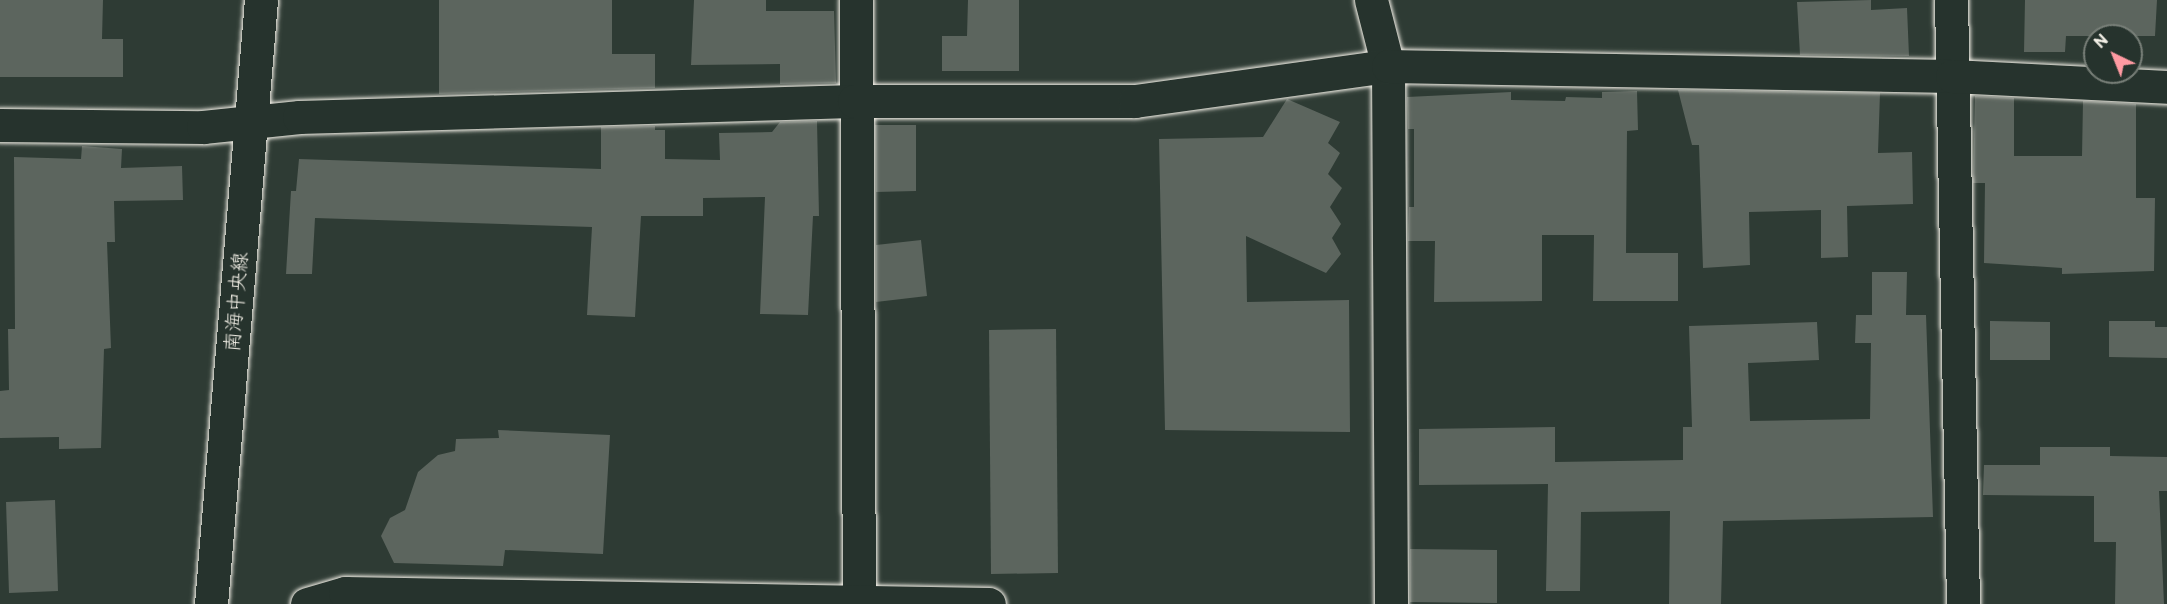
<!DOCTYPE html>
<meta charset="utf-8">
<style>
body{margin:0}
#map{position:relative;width:2167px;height:604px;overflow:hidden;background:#2e3b34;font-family:"Balsamiq Sans","Klee One",sans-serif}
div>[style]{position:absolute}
.building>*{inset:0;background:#5c655e}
.roads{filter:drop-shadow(0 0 2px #f4f1e8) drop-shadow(0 0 2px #f4f1e8)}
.minor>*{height:33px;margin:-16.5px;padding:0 16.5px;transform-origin:16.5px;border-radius:16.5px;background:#26332d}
span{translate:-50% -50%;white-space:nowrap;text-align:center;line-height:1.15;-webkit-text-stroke:4.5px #26332d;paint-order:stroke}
.street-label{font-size:20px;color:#f4f1e8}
.north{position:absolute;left:2083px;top:24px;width:60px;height:60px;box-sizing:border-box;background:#26332d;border:2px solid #787f78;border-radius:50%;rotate:317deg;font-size:16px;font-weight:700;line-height:24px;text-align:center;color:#f4f1e8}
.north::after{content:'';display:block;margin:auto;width:21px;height:27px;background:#ff9aa2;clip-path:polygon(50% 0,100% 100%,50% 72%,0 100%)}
</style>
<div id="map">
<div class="building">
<i style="clip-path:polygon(0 0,103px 0,102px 39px,123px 39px,123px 77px,0 77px)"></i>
<i style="clip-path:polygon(439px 0,612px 0,612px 54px,655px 54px,655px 88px,439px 94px)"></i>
<i style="clip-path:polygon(694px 0,766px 0,766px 11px,834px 11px,836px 83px,780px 84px,780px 64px,691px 65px)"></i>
<i style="clip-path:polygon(968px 0,1019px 0,1019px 71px,942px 71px,942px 36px,967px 36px)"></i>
<i style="clip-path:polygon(1871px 0,1871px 10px,1907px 8px,1909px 56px,1800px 55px,1797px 2px)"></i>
<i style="clip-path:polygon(2025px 0,2157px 0,2155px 36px,2066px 36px,2065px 52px,2024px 52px)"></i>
<i style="clip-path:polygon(1678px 90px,1880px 93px,1878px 153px,1912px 152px,1913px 204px,1847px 206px,1848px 257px,1821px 258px,1821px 210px,1749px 212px,1750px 265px,1703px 268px,1699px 145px,1692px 145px)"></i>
<i style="clip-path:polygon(1637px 91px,1638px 130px,1627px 131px,1626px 253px,1678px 253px,1678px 301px,1593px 301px,1594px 235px,1542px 235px,1542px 301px,1434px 302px,1435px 241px,1408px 241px,1409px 207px,1414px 207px,1414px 129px,1408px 129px,1407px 97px,1511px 92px,1511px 100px,1565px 101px,1566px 97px,1602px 98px,1602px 92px)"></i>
<i style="clip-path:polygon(1975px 96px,2014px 98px,2014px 156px,2082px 156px,2083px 101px,2136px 104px,2136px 198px,2155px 198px,2154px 271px,2062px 274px,2062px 268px,1984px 263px,1985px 183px,1973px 183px)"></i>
<i style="clip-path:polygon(1287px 99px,1340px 122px,1328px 143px,1340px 153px,1328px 174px,1342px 188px,1330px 207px,1341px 224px,1332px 238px,1341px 254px,1326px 273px,1246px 236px,1247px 302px,1349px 300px,1350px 432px,1165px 430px,1159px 139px,1263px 137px)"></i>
<i style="clip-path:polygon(817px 121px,819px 216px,813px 216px,808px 315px,760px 314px,765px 197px,703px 198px,703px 216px,641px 216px,635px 317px,587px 315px,592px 227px,315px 218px,312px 274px,286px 274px,291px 191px,296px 191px,299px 159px,601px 169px,601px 127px,655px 126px,655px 130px,665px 130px,665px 159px,720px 160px,719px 133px,772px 132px,780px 122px)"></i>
<i style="clip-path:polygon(875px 125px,916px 125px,916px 191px,876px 192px)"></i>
<i style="clip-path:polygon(82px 146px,122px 149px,121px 168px,182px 166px,183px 200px,114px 201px,115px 242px,107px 242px,111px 348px,104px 349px,101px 448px,59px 449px,59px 437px,0 438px,0 391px,9px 390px,8px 329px,15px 329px,14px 157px,81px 159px)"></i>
<i style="clip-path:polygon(921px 240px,927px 296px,876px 302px,876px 245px)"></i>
<i style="clip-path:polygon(1872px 272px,1907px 272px,1906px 315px,1926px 315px,1933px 517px,1723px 521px,1721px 604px,1669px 604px,1670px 511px,1581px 512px,1580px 591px,1546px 591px,1548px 484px,1419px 485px,1419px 429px,1555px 427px,1555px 462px,1683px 460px,1683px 427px,1692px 427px,1689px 326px,1817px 322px,1819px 360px,1748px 363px,1750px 421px,1870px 419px,1871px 343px,1855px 343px,1856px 315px,1872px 315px)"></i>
<i style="clip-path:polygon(1990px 321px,2050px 322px,2050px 360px,1990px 360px)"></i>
<i style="clip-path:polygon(2109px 321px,2155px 321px,2155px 327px,2167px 327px,2167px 358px,2109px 357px)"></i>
<i style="clip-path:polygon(1056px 329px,1058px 573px,991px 574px,989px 330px)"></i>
<i style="clip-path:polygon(498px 430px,610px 435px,603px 554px,505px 550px,503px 566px,394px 563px,381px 536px,390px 518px,405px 510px,418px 472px,438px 455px,455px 451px,456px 439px,499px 438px)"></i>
<i style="clip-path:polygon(2040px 447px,2110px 447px,2110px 456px,2167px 457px,2167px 491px,2159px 491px,2164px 604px,2115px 604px,2116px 542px,2094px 542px,2094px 496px,1983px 495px,1984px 465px,2040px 465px)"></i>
<i style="clip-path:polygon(55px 500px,58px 591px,9px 593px,6px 502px)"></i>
<i style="clip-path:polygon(1410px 549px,1497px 550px,1497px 603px,1410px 602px)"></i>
</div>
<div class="roads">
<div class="minor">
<i style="left:856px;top:0;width:604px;rotate:89.72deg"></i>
<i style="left:1371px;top:0;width:68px;rotate:75.6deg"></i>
<i style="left:1388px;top:66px;width:538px;rotate:89.68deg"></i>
<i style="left:1951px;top:0;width:604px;rotate:88.86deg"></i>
<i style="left:0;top:125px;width:203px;rotate:0.6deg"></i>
<i style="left:203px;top:127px;width:97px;rotate:-5.9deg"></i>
<i style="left:299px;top:117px;width:555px;rotate:-1.65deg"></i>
<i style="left:854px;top:101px;width:281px"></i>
<i style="left:1135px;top:101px;width:255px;rotate:-7.9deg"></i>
<i style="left:1388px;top:66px;width:564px;rotate:1.02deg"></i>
<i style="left:1952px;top:76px;width:215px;rotate:2.9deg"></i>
<i style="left:211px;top:604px;width:606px;rotate:-85.27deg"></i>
<i style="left:307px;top:604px;width:40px;rotate:-16deg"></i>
<i style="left:345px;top:593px;width:644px;rotate:0.98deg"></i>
</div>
</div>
<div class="street-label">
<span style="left:237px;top:302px;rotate:-85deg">南海中央線</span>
</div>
<div class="north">N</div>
</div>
